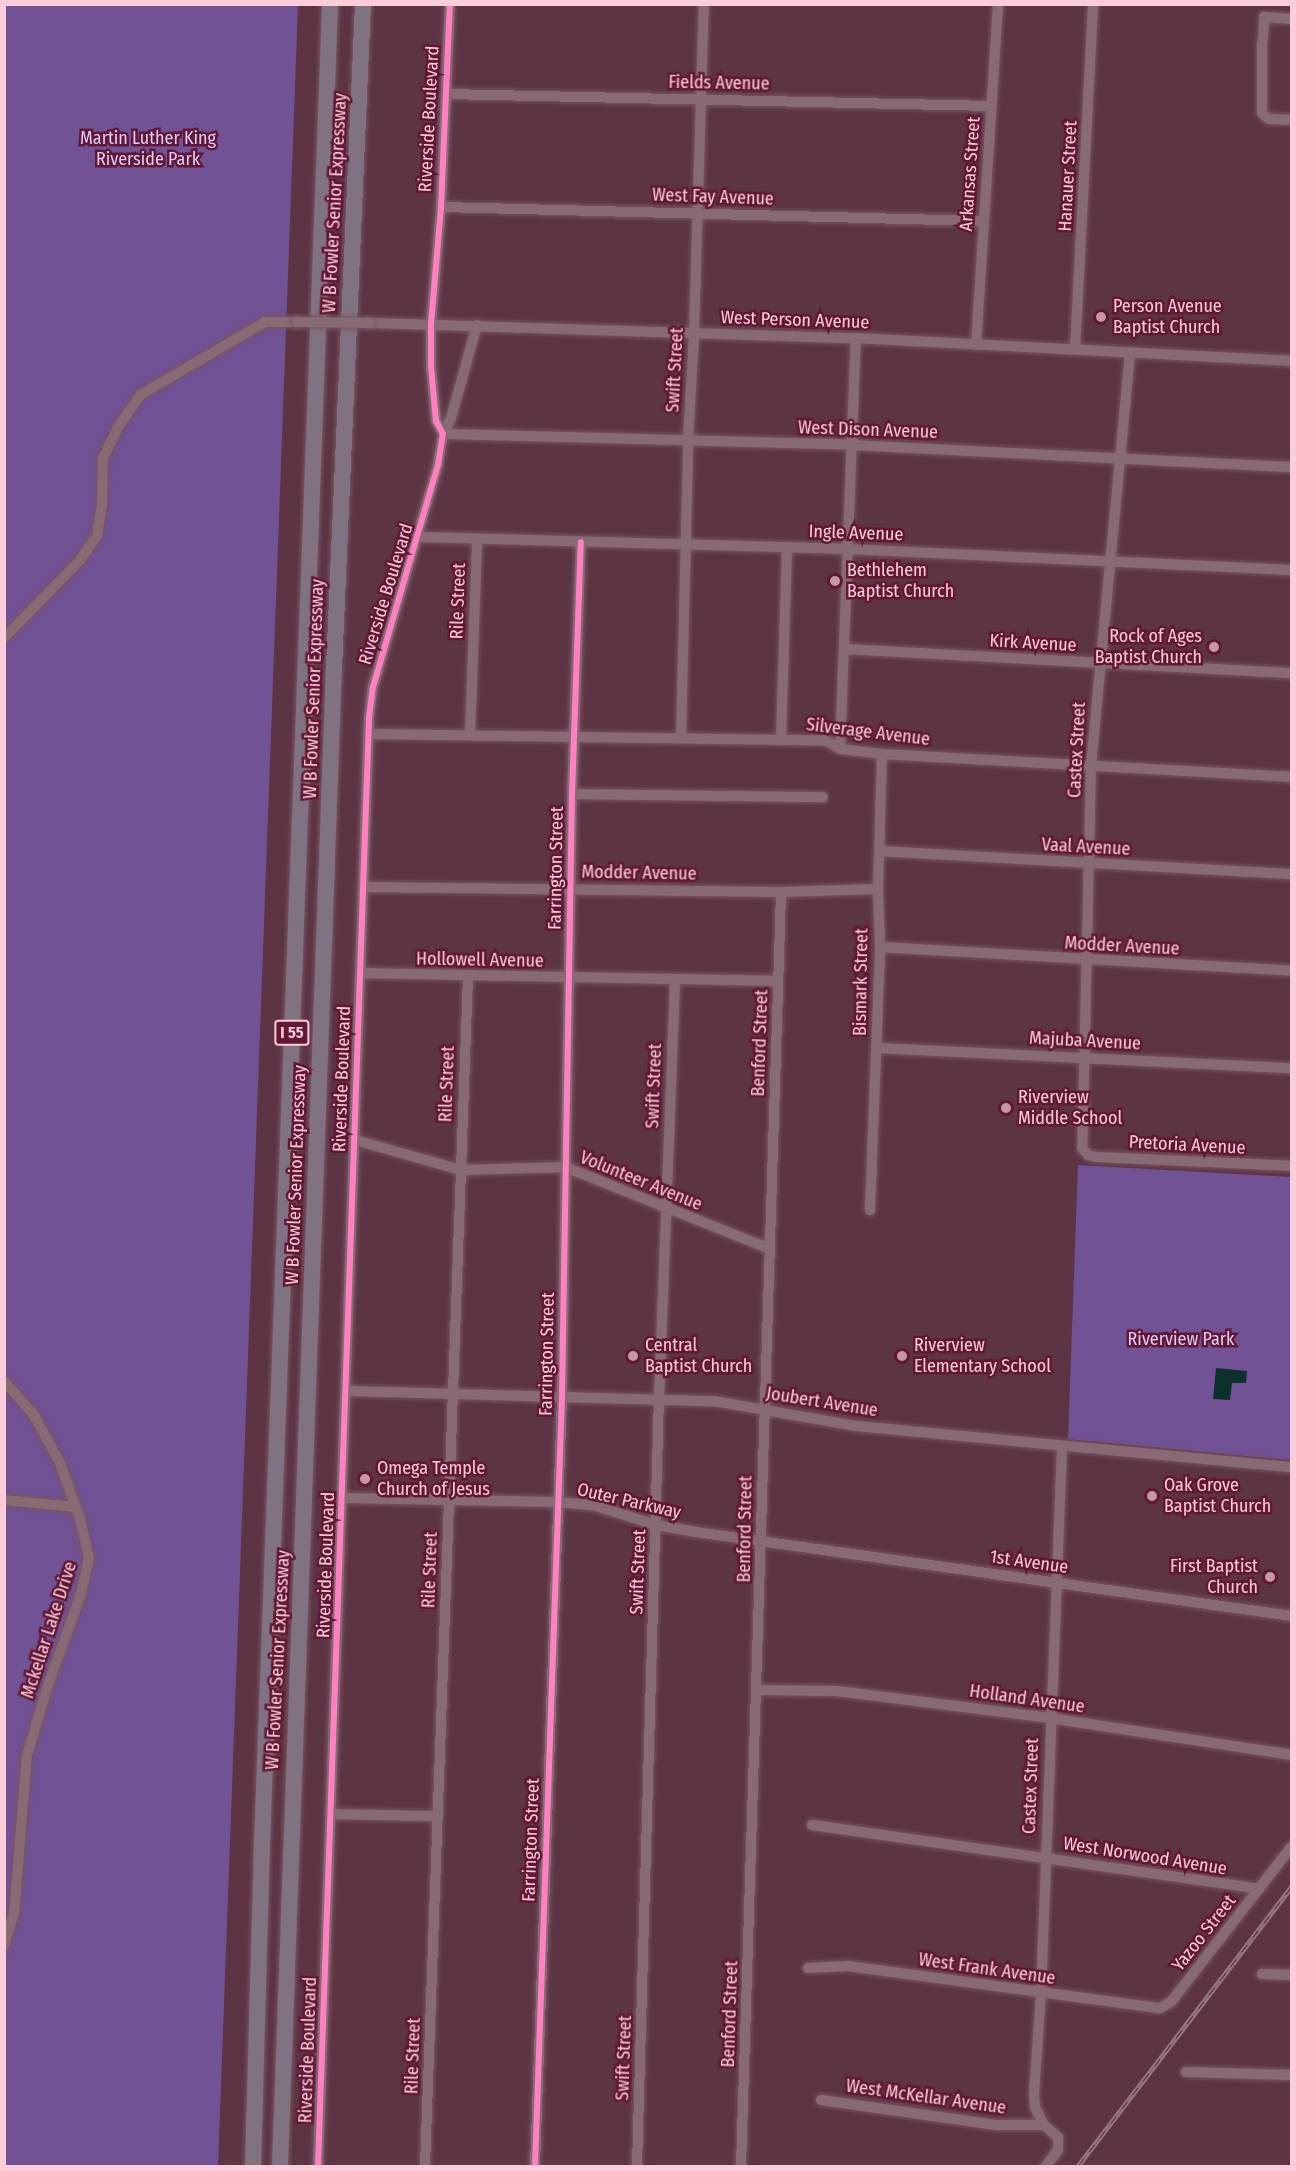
<!DOCTYPE html>
<style>
body{margin:0}
#map{position:relative;width:1296px;height:2171px;overflow:hidden;background:#5c3443;font-family:"Fira Sans Condensed",sans-serif}
div>[style]{position:absolute}
.green>*{inset:0;background:#715295}
.water>*{inset:0;background:#0c302b}
.roads{filter:drop-shadow(0 0 2px #795462) drop-shadow(0 0 2px #795462)}
.minor>*{height:10px;margin:-5px;padding:0 5px;transform-origin:5px;border-radius:5px;background:#886a74}
.highway>*{height:16px;margin:-8px;padding:0 8px;transform-origin:8px;border-radius:8px;background:#817281}
.rail>*{height:5px;margin-top:-2.5px;transform-origin:0;background:repeating-linear-gradient(90deg,#611735 0 9px,#937781 0 18px);box-sizing:border-box;border-block:2px solid #937781}
.bridges{filter:drop-shadow(0 0 2px #795462) drop-shadow(0 0 2px #795462)}
.minor-bridge>*{height:10px;margin:-5px;padding:0 5px;transform-origin:5px;border-radius:5px;background:#886a74}
.cycleway>*{height:6px;margin:-3px;padding:0 3px;transform-origin:3px;border-radius:3px;background:#ff80c0}
.dots>*{width:16px;height:16px;translate:-50% -50%;box-sizing:border-box;border:3px solid #611735;border-radius:50%}
span{translate:-50% -50%;white-space:nowrap;text-align:center;line-height:1.15;-webkit-text-stroke:5px #611735;paint-order:stroke}
.shield-label span{padding:2px 4px;background:#611735;border:2px solid;border-radius:4px;-webkit-text-stroke-width:0}
.shield-label{font-size:16px;color:#fbccd9;font-weight:700}
.street-label{font-size:18px;color:#fbccd9}
.park-label{font-size:18px;color:#ddcff9}
.poi-label{font-size:18px;color:#fbccd9}
.left{translate:0 -50%;text-align:left}
.right{translate:-100% -50%;text-align:right}
.frame{position:absolute;inset:0;border:6px solid #fbccd9;pointer-events:none}
</style>
<div id="map">
<div class="green">
<i style="clip-path:polygon(5px 5px,298px 5px,218px 2166px,5px 2166px)"></i>
<i style="clip-path:polygon(1078px 1165px,1291px 1177px,1291px 1460px,1068px 1439px)"></i>
</div>
<div class="water">
<i style="clip-path:polygon(1216px 1368px,1247px 1371px,1246px 1383px,1232px 1383px,1230px 1400px,1213px 1399px)"></i>
</div>
<div class="roads">
<div class="minor">
<i style="left:1263px;top:39px;width:22px;rotate:-87deg"></i>
<i style="left:1264px;top:17px;width:28px;rotate:4deg"></i>
<i style="left:1262px;top:43px;width:70px;rotate:90deg"></i>
<i style="left:1262px;top:113px;width:9px;rotate:41deg"></i>
<i style="left:1269px;top:119px;width:23px;rotate:2deg"></i>
<i style="left:446px;top:94px;width:545px;rotate:1.26deg"></i>
<i style="left:441px;top:207px;width:543px;rotate:1.48deg"></i>
<i style="left:370px;top:323px;width:486px;rotate:1.8deg"></i>
<i style="left:856px;top:338px;width:437px;rotate:3deg"></i>
<i style="left:477px;top:325px;width:97px;rotate:105.6deg"></i>
<i style="left:451px;top:418px;width:18px;rotate:117deg"></i>
<i style="left:443px;top:434px;width:409px;rotate:1.5deg"></i>
<i style="left:852px;top:445px;width:441px;rotate:2.9deg"></i>
<i style="left:976px;top:345px;width:342px;rotate:-86.3deg"></i>
<i style="left:1075px;top:349px;width:345px;rotate:-87deg"></i>
<i style="left:1130px;top:353px;width:415px;rotate:95.4deg"></i>
<i style="left:1091px;top:766px;width:382px;rotate:91.3deg"></i>
<i style="left:1082px;top:1148px;width:9px;rotate:49deg"></i>
<i style="left:1088px;top:1155px;width:8px;rotate:14deg"></i>
<i style="left:1096px;top:1157px;width:196px;rotate:2.6deg"></i>
<i style="left:419px;top:537px;width:428px;rotate:1.6deg"></i>
<i style="left:847px;top:549px;width:445px;rotate:2.7deg"></i>
<i style="left:4px;top:638px;width:109px;rotate:-45.7deg"></i>
<i style="left:80px;top:560px;width:29px;rotate:-55deg"></i>
<i style="left:97px;top:536px;width:32px;rotate:-81deg"></i>
<i style="left:102px;top:504px;width:46px;rotate:-88.8deg"></i>
<i style="left:103px;top:458px;width:34px;rotate:-64deg"></i>
<i style="left:118px;top:427px;width:39px;rotate:-55deg"></i>
<i style="left:140px;top:395px;width:145px;rotate:-30.3deg"></i>
<i style="left:265px;top:322px;width:32px"></i>
<i style="left:844px;top:649px;width:449px;rotate:3.1deg"></i>
<i style="left:368px;top:734px;width:457px;rotate:0.8deg"></i>
<i style="left:825px;top:740px;width:17px;rotate:31deg"></i>
<i style="left:840px;top:749px;width:42px;rotate:6.8deg"></i>
<i style="left:882px;top:754px;width:411px;rotate:3.2deg"></i>
<i style="left:470px;top:735px;width:195px;rotate:-87.9deg"></i>
<i style="left:681px;top:738px;width:297px;rotate:-88.6deg"></i>
<i style="left:688px;top:441px;width:108px;rotate:-86.8deg"></i>
<i style="left:694px;top:333px;width:329px;rotate:-88.3deg"></i>
<i style="left:781px;top:739px;width:191px;rotate:-88.2deg"></i>
<i style="left:840px;top:749px;width:411px;rotate:-87.8deg"></i>
<i style="left:572px;top:794px;width:251px;rotate:0.7deg"></i>
<i style="left:879px;top:851px;width:414px;rotate:3.2deg"></i>
<i style="left:363px;top:887px;width:418px;rotate:0.7deg"></i>
<i style="left:781px;top:892px;width:97px;rotate:-1.8deg"></i>
<i style="left:880px;top:947px;width:413px;rotate:3.3deg"></i>
<i style="left:361px;top:973px;width:417px;rotate:1.1deg"></i>
<i style="left:877px;top:1048px;width:415px;rotate:2.8deg"></i>
<i style="left:355px;top:1140px;width:110px;rotate:15.8deg"></i>
<i style="left:461px;top:1170px;width:104px;rotate:-1.7deg"></i>
<i style="left:565px;top:1167px;width:221px;rotate:21.8deg"></i>
<i style="left:870px;top:1210px;width:263px;rotate:-87.8deg"></i>
<i style="left:880px;top:947px;width:58px;rotate:-92deg"></i>
<i style="left:878px;top:889px;width:135px;rotate:-88.3deg"></i>
<i style="left:4px;top:1381px;width:45px;rotate:48.6deg"></i>
<i style="left:34px;top:1415px;width:55px;rotate:61.6deg"></i>
<i style="left:60px;top:1463px;width:59px;rotate:70.3deg"></i>
<i style="left:80px;top:1519px;width:40px;rotate:77deg"></i>
<i style="left:89px;top:1558px;width:37px;rotate:103deg"></i>
<i style="left:81px;top:1594px;width:100px;rotate:109.9deg"></i>
<i style="left:47px;top:1688px;width:70px;rotate:106.6deg"></i>
<i style="left:27px;top:1755px;width:159px;rotate:94.7deg"></i>
<i style="left:14px;top:1913px;width:34px;rotate:107deg"></i>
<i style="left:346px;top:1391px;width:368px;rotate:1.6deg"></i>
<i style="left:714px;top:1401px;width:144px;rotate:10deg"></i>
<i style="left:856px;top:1426px;width:438px;rotate:5.4deg"></i>
<i style="left:343px;top:1498px;width:213px;rotate:1.1deg"></i>
<i style="left:556px;top:1502px;width:37px;rotate:5deg"></i>
<i style="left:593px;top:1505px;width:66px;rotate:17.6deg"></i>
<i style="left:656px;top:1525px;width:41px;rotate:9.9deg"></i>
<i style="left:696px;top:1532px;width:602px;rotate:8.02deg"></i>
<i style="left:4px;top:1500px;width:72px;rotate:5.6deg"></i>
<i style="left:757px;top:1690px;width:80px;rotate:0.7deg"></i>
<i style="left:837px;top:1691px;width:215px;rotate:7.2deg"></i>
<i style="left:1050px;top:1718px;width:245px;rotate:8.7deg"></i>
<i style="left:332px;top:1814px;width:106px;rotate:1.1deg"></i>
<i style="left:812px;top:1825px;width:452px;rotate:8.1deg"></i>
<i style="left:808px;top:1968px;width:40px;rotate:-2.9deg"></i>
<i style="left:848px;top:1966px;width:315px;rotate:7.7deg"></i>
<i style="left:1160px;top:2008px;width:13px;rotate:-29deg"></i>
<i style="left:1171px;top:2002px;width:197px;rotate:-52.2deg"></i>
<i style="left:1262px;top:1974px;width:30px;rotate:2deg"></i>
<i style="left:1186px;top:2072px;width:106px;rotate:1.6deg"></i>
<i style="left:821px;top:2100px;width:177px;rotate:8.1deg"></i>
<i style="left:996px;top:2125px;width:48px"></i>
<i style="left:1044px;top:2125px;width:18px;rotate:41deg"></i>
<i style="left:1058px;top:2137px;width:13px;rotate:90deg"></i>
<i style="left:1058px;top:2150px;width:20px;rotate:127deg"></i>
<i style="left:1044px;top:2125px;width:20px;rotate:-117deg"></i>
<i style="left:1035px;top:2107px;width:13px;rotate:-94deg"></i>
<i style="left:1034px;top:2094px;width:101px;rotate:-86deg"></i>
<i style="left:1041px;top:1993px;width:547px;rotate:-87.8deg"></i>
<i style="left:318px;top:2166px;width:1449px;rotate:-87.98deg"></i>
<i style="left:369px;top:718px;width:31px;rotate:-83deg"></i>
<i style="left:373px;top:687px;width:231px;rotate:-73.7deg"></i>
<i style="left:438px;top:465px;width:31px;rotate:-81deg"></i>
<i style="left:443px;top:434px;width:15px;rotate:-118deg"></i>
<i style="left:436px;top:421px;width:54px;rotate:-95.3deg"></i>
<i style="left:431px;top:367px;width:43px;rotate:-90deg"></i>
<i style="left:431px;top:324px;width:117px;rotate:-85.1deg"></i>
<i style="left:441px;top:207px;width:203px;rotate:-87.5deg"></i>
<i style="left:425px;top:2166px;width:1192px;rotate:-87.93deg"></i>
<i style="left:535px;top:2166px;width:771px;rotate:-87.99deg"></i>
<i style="left:562px;top:1395px;width:601px;rotate:-89.05deg"></i>
<i style="left:572px;top:794px;width:252px;rotate:-88deg"></i>
<i style="left:637px;top:2166px;width:768px;rotate:-88.36deg"></i>
<i style="left:659px;top:1398px;width:419px;rotate:-87.8deg"></i>
<i style="left:741px;top:2166px;width:1275px;rotate:-88.2deg"></i>
</div>
<div class="highway">
<i style="left:253px;top:2166px;width:323px;rotate:-88.4deg"></i>
<i style="left:262px;top:1843px;width:1840px;rotate:-87.88deg"></i>
<i style="left:280px;top:2166px;width:1499px;rotate:-87.94deg"></i>
<i style="left:334px;top:668px;width:665px;rotate:-87.5deg"></i>
</div>
</div>
<div class="rail">
<i style="left:1078px;top:2166px;width:352px;rotate:-52.6deg"></i>
</div>
<div class="bridges">
<div class="minor-bridge">
<i style="left:297px;top:322px;width:73px;rotate:0.8deg"></i>
</div>
</div>
<div class="cycleway">
<i style="left:318px;top:2166px;width:1449px;rotate:-87.98deg"></i>
<i style="left:369px;top:718px;width:31px;rotate:-83deg"></i>
<i style="left:373px;top:687px;width:231px;rotate:-73.7deg"></i>
<i style="left:438px;top:465px;width:31px;rotate:-81deg"></i>
<i style="left:443px;top:434px;width:15px;rotate:-118deg"></i>
<i style="left:436px;top:421px;width:54px;rotate:-95.3deg"></i>
<i style="left:431px;top:367px;width:43px;rotate:-90deg"></i>
<i style="left:431px;top:324px;width:117px;rotate:-85.1deg"></i>
<i style="left:441px;top:207px;width:203px;rotate:-87.5deg"></i>
<i style="left:535px;top:2166px;width:771px;rotate:-87.99deg"></i>
<i style="left:562px;top:1395px;width:601px;rotate:-89.05deg"></i>
<i style="left:572px;top:794px;width:252px;rotate:-88deg"></i>
</div>
<div class="dots">
<i style="left:1101px;top:317px;background:#c397a4"></i>
<i style="left:835px;top:581px;background:#c397a4"></i>
<i style="left:1214px;top:647px;background:#c397a4"></i>
<i style="left:1006px;top:1108px;background:#c397a4"></i>
<i style="left:633px;top:1356px;background:#c397a4"></i>
<i style="left:902px;top:1356px;background:#c397a4"></i>
<i style="left:365px;top:1479px;background:#c397a4"></i>
<i style="left:1152px;top:1496px;background:#c397a4"></i>
<i style="left:1270px;top:1577px;background:#c397a4"></i>
</div>
<div class="shield-label">
<span style="left:292px;top:1033px">I 55</span>
</div>
<div class="street-label">
<span style="left:719px;top:83px;rotate:1deg">Fields Avenue</span>
<span style="left:429px;top:119px;rotate:-87deg">Riverside Boulevard</span>
<span style="left:970px;top:174px;rotate:-86deg">Arkansas Street</span>
<span style="left:1068px;top:176px;rotate:-87deg">Hanauer Street</span>
<span style="left:713px;top:197px;rotate:2deg">West Fay Avenue</span>
<span style="left:335px;top:203px;rotate:-87deg">W B Fowler Senior Expressway</span>
<span style="left:795px;top:320px;rotate:2deg">West Person Avenue</span>
<span style="left:675px;top:370px;rotate:-87deg">Swift Street</span>
<span style="left:868px;top:430px;rotate:2deg">West Dison Avenue</span>
<span style="left:856px;top:533px;rotate:2deg">Ingle Avenue</span>
<span style="left:386px;top:594px;rotate:-73deg">Riverside Boulevard</span>
<span style="left:458px;top:601px;rotate:-88deg">Rile Street</span>
<span style="left:1033px;top:643px;rotate:3deg">Kirk Avenue</span>
<span style="left:314px;top:689px;rotate:-88deg">W B Fowler Senior Expressway</span>
<span style="left:868px;top:732px;rotate:7deg">Silverage Avenue</span>
<span style="left:1077px;top:750px;rotate:-87deg">Castex Street</span>
<span style="left:1086px;top:847px;rotate:3deg">Vaal Avenue</span>
<span style="left:556px;top:868px;rotate:-89deg">Farrington Street</span>
<span style="left:639px;top:873px;rotate:1deg">Modder Avenue</span>
<span style="left:1122px;top:946px;rotate:3deg">Modder Avenue</span>
<span style="left:480px;top:960px;rotate:1deg">Hollowell Avenue</span>
<span style="left:861px;top:982px;rotate:-89deg">Bismark Street</span>
<span style="left:1085px;top:1041px;rotate:3deg">Majuba Avenue</span>
<span style="left:760px;top:1043px;rotate:-88deg">Benford Street</span>
<span style="left:342px;top:1079px;rotate:-88deg">Riverside Boulevard</span>
<span style="left:447px;top:1084px;rotate:-88deg">Rile Street</span>
<span style="left:654px;top:1086px;rotate:-88deg">Swift Street</span>
<span style="left:1187px;top:1145px;rotate:3deg">Pretoria Avenue</span>
<span style="left:296px;top:1175px;rotate:-88deg">W B Fowler Senior Expressway</span>
<span style="left:641px;top:1181px;rotate:22deg">Volunteer Avenue</span>
<span style="left:547px;top:1354px;rotate:-89deg">Farrington Street</span>
<span style="left:822px;top:1402px;rotate:9deg">Joubert Avenue</span>
<span style="left:629px;top:1501px;rotate:13deg">Outer Parkway</span>
<span style="left:745px;top:1529px;rotate:-89deg">Benford Street</span>
<span style="left:1029px;top:1562px;rotate:8deg">1st Avenue</span>
<span style="left:326px;top:1565px;rotate:-88deg">Riverside Boulevard</span>
<span style="left:430px;top:1570px;rotate:-88deg">Rile Street</span>
<span style="left:638px;top:1572px;rotate:-88deg">Swift Street</span>
<span style="left:49px;top:1630px;rotate:-72deg">Mckellar Lake Drive</span>
<span style="left:278px;top:1660px;rotate:-87deg">W B Fowler Senior Expressway</span>
<span style="left:1027px;top:1699px;rotate:8deg">Holland Avenue</span>
<span style="left:1031px;top:1786px;rotate:-88deg">Castex Street</span>
<span style="left:531px;top:1840px;rotate:-88deg">Farrington Street</span>
<span style="left:1145px;top:1856px;rotate:9deg">West Norwood Avenue</span>
<span style="left:1204px;top:1933px;rotate:-52deg">Yazoo Street</span>
<span style="left:987px;top:1969px;rotate:8deg">West Frank Avenue</span>
<span style="left:730px;top:2014px;rotate:-88deg">Benford Street</span>
<span style="left:308px;top:2050px;rotate:-88deg">Riverside Boulevard</span>
<span style="left:413px;top:2056px;rotate:-88deg">Rile Street</span>
<span style="left:624px;top:2058px;rotate:-88deg">Swift Street</span>
<span style="left:926px;top:2097px;rotate:8deg">West McKellar Avenue</span>
</div>
<div class="park-label">
<span style="left:148px;top:149px">Martin Luther King<br>Riverside Park</span>
<span style="left:1181px;top:1339px">Riverview Park</span>
</div>
<div class="poi-label">
<span class="left" style="left:1113px;top:317px">Person Avenue<br>Baptist Church</span>
<span class="left" style="left:847px;top:581px">Bethlehem<br>Baptist Church</span>
<span class="right" style="left:1202px;top:647px">Rock of Ages<br>Baptist Church</span>
<span class="left" style="left:1018px;top:1108px">Riverview<br>Middle School</span>
<span class="left" style="left:645px;top:1356px">Central<br>Baptist Church</span>
<span class="left" style="left:914px;top:1356px">Riverview<br>Elementary School</span>
<span class="left" style="left:377px;top:1479px">Omega Temple<br>Church of Jesus</span>
<span class="left" style="left:1164px;top:1496px">Oak Grove<br>Baptist Church</span>
<span class="right" style="left:1258px;top:1577px">First Baptist<br>Church</span>
</div>
<div class="frame"></div>
</div>
